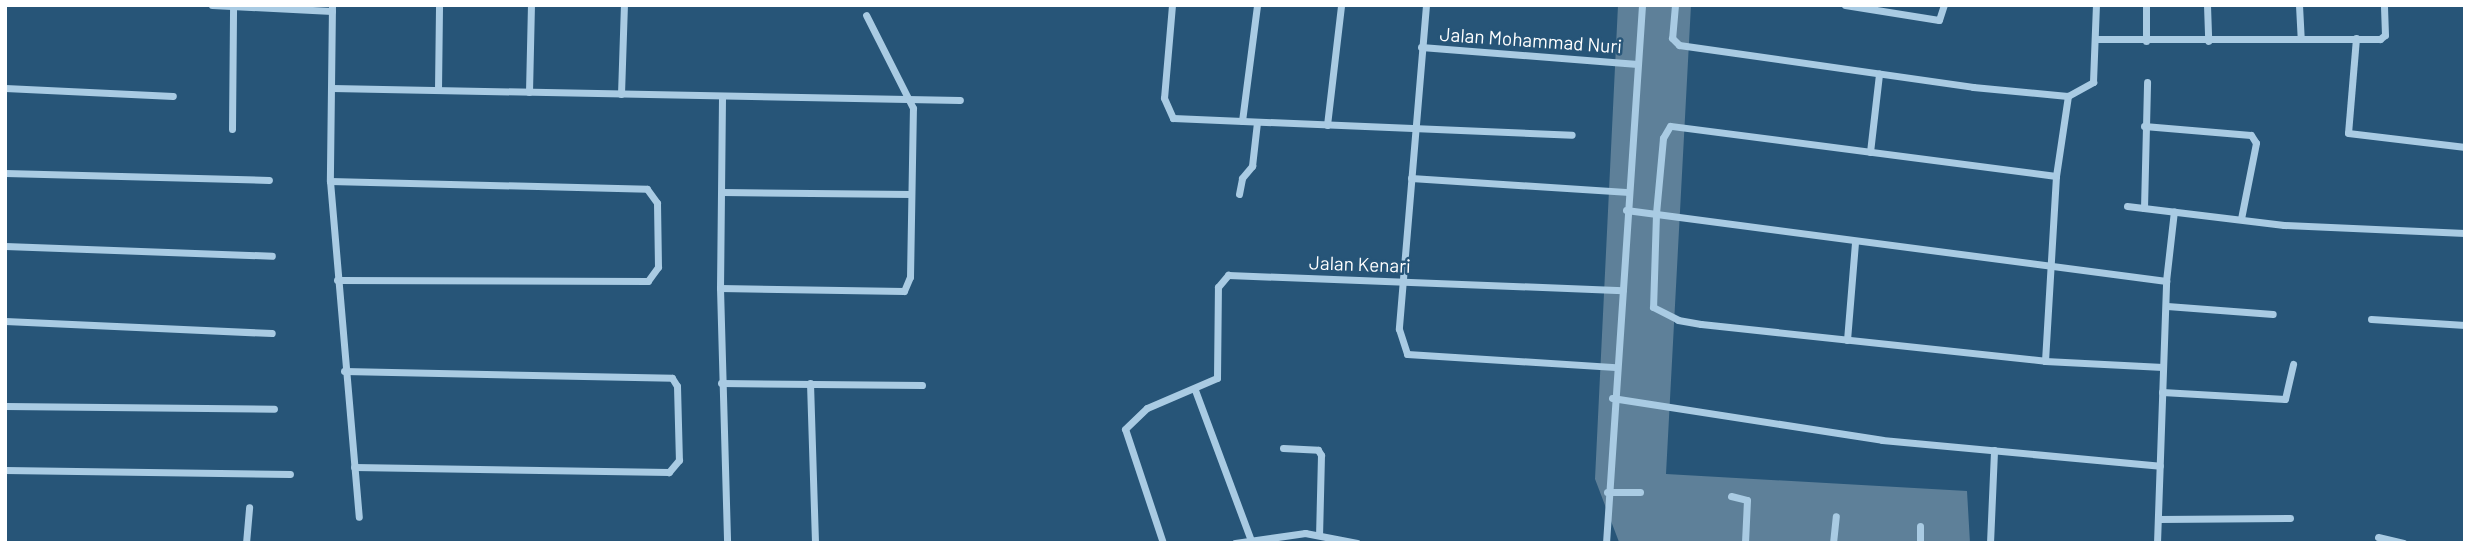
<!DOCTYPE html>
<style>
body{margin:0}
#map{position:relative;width:2470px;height:548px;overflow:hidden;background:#275578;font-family:Barlow,sans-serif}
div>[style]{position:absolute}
.water>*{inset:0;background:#5e8099}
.street>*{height:7px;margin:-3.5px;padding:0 3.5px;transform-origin:3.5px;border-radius:3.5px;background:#a9cbe3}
span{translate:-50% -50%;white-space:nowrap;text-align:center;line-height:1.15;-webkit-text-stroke:5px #275578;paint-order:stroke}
.street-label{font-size:19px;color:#fff}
.frame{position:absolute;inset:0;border:7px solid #fff;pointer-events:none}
</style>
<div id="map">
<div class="water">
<i style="clip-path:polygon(1618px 5px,1691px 5px,1666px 474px,1967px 491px,1970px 543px,1619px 542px,1595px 479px)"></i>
</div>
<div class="street">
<i style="left:212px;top:5px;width:120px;rotate:2.9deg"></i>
<i style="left:332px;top:5px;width:176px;rotate:90.7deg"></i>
<i style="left:330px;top:181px;width:337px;rotate:85.1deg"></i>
<i style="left:1172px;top:5px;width:93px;rotate:94.9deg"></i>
<i style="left:1164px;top:98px;width:22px;rotate:66deg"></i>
<i style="left:1173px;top:118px;width:399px;rotate:2.4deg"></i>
<i style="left:1426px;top:5px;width:325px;rotate:94.8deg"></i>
<i style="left:1399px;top:329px;width:26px;rotate:72deg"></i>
<i style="left:1407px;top:354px;width:209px;rotate:3.6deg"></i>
<i style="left:1675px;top:5px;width:33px;rotate:95deg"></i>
<i style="left:1672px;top:38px;width:10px;rotate:45deg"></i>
<i style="left:1679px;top:45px;width:297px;rotate:8.1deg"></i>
<i style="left:1973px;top:87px;width:95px;rotate:5.4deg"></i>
<i style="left:1845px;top:5px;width:95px;rotate:9.1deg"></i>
<i style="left:1939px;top:20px;width:16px;rotate:-72deg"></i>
<i style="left:2146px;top:5px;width:36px;rotate:90deg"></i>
<i style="left:2207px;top:5px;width:36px;rotate:88deg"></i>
<i style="left:2299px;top:5px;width:34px;rotate:87deg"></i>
<i style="left:2356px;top:38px;width:95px;rotate:94.8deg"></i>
<i style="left:2348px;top:133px;width:118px;rotate:6.8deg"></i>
<i style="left:2095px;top:39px;width:285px"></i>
<i style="left:2380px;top:39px;width:6px;rotate:-39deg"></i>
<i style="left:2385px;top:35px;width:30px;rotate:-92deg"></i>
<i style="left:1421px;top:47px;width:217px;rotate:4.5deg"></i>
<i style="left:5px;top:88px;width:168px;rotate:2.7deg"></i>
<i style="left:332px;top:88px;width:628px;rotate:1.09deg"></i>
<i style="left:438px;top:90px;width:85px;rotate:-89.3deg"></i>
<i style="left:529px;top:92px;width:87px;rotate:-88.7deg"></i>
<i style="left:621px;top:94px;width:89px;rotate:-88.1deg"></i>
<i style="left:722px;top:98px;width:190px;rotate:90.6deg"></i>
<i style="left:720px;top:288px;width:255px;rotate:88.4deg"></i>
<i style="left:1242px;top:121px;width:117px;rotate:-82.6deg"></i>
<i style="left:1327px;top:125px;width:121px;rotate:-83.3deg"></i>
<i style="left:2144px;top:126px;width:107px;rotate:4.8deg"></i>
<i style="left:2251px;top:135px;width:9px;rotate:58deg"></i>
<i style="left:2256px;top:143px;width:77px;rotate:101.2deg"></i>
<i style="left:232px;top:129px;width:124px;rotate:-89.5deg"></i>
<i style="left:1870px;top:152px;width:79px;rotate:-83.4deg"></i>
<i style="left:5px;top:173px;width:264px;rotate:1.5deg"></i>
<i style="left:2056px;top:176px;width:389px;rotate:-172.6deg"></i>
<i style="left:1670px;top:126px;width:14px;rotate:120deg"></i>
<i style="left:1663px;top:138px;width:76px;rotate:95.3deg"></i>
<i style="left:1656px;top:214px;width:93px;rotate:91.8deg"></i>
<i style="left:1653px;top:307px;width:28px;rotate:27deg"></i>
<i style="left:1678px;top:320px;width:23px;rotate:10deg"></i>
<i style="left:1701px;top:324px;width:346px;rotate:6.1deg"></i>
<i style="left:2045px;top:361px;width:118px;rotate:2.9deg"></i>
<i style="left:1411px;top:178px;width:215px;rotate:3.7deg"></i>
<i style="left:330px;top:181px;width:317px;rotate:1.4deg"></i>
<i style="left:647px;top:189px;width:17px;rotate:54deg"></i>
<i style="left:657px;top:203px;width:64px;rotate:89.1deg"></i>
<i style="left:658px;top:267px;width:17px;rotate:126deg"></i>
<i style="left:648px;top:281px;width:311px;rotate:-179.8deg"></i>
<i style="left:722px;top:192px;width:189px;rotate:0.6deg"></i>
<i style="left:1239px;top:194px;width:16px;rotate:-79deg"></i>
<i style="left:1242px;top:178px;width:16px;rotate:-50deg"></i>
<i style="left:1252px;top:166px;width:44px;rotate:-83.5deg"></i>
<i style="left:2127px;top:206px;width:158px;rotate:6.9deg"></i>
<i style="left:2284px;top:225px;width:181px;rotate:2.5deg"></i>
<i style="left:2144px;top:208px;width:126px;rotate:-88.6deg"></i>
<i style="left:1626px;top:210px;width:545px;rotate:7.49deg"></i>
<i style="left:5px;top:246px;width:267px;rotate:2.1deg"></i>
<i style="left:720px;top:288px;width:184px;rotate:0.9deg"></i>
<i style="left:904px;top:291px;width:15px;rotate:-67deg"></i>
<i style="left:910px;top:277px;width:169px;rotate:-89deg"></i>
<i style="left:913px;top:108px;width:104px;rotate:-116.8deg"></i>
<i style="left:2167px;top:306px;width:106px;rotate:4.3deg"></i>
<i style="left:2371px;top:319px;width:94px;rotate:3.7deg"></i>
<i style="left:5px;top:321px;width:267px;rotate:2.6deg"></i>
<i style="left:1847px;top:340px;width:98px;rotate:-85.3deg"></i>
<i style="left:2045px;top:361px;width:185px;rotate:-86.6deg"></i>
<i style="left:2056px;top:176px;width:81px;rotate:-81.5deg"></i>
<i style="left:2068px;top:96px;width:29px;rotate:-29deg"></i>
<i style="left:2093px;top:82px;width:77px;rotate:-87.8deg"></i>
<i style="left:344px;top:371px;width:328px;rotate:1.2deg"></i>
<i style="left:672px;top:378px;width:9px;rotate:58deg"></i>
<i style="left:677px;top:386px;width:74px;rotate:88.5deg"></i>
<i style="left:679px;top:460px;width:16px;rotate:130deg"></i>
<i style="left:669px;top:472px;width:315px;rotate:-179.1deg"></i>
<i style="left:721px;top:383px;width:201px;rotate:0.6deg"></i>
<i style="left:810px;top:383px;width:160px;rotate:88.2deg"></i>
<i style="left:1195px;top:390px;width:158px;rotate:69.6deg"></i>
<i style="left:2162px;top:392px;width:123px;rotate:3.3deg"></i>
<i style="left:2285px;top:399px;width:36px;rotate:-77deg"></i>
<i style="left:1612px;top:398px;width:273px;rotate:8.8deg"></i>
<i style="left:1882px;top:440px;width:279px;rotate:5.3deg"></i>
<i style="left:5px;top:406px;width:269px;rotate:0.6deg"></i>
<i style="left:1283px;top:448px;width:35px;rotate:3deg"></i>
<i style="left:1318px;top:450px;width:6px;rotate:59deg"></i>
<i style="left:1321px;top:455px;width:80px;rotate:91.4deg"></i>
<i style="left:5px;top:470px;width:285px;rotate:0.8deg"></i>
<i style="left:1607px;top:492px;width:33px"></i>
<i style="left:1731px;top:496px;width:16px;rotate:14deg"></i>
<i style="left:1747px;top:500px;width:43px;rotate:92.7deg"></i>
<i style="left:2158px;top:519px;width:132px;rotate:-0.4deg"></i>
<i style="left:2378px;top:537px;width:26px;rotate:13deg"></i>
<i style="left:246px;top:543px;width:36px;rotate:-85deg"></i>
<i style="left:1163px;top:543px;width:120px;rotate:-108.4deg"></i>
<i style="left:1125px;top:429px;width:30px;rotate:-44deg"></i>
<i style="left:1147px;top:408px;width:76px;rotate:-23.2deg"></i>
<i style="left:1217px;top:378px;width:91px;rotate:-89.4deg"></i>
<i style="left:1218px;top:287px;width:16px;rotate:-50deg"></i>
<i style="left:1228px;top:275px;width:395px;rotate:2.2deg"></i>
<i style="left:1235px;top:543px;width:71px;rotate:-8.1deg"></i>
<i style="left:1305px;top:533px;width:53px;rotate:10.9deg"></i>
<i style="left:1606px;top:543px;width:539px;rotate:-86.17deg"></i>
<i style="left:1833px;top:543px;width:27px;rotate:-84deg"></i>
<i style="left:1920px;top:543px;width:17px;rotate:-90deg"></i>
<i style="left:1990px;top:543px;width:93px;rotate:-87.5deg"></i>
<i style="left:2157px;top:543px;width:262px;rotate:-88deg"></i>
<i style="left:2166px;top:281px;width:70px;rotate:-83.5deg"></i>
</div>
<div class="street-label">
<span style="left:1531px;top:40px;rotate:4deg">Jalan Mohammad Nuri</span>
<span style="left:1360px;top:264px;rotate:2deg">Jalan Kenari</span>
</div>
<div class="frame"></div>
</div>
